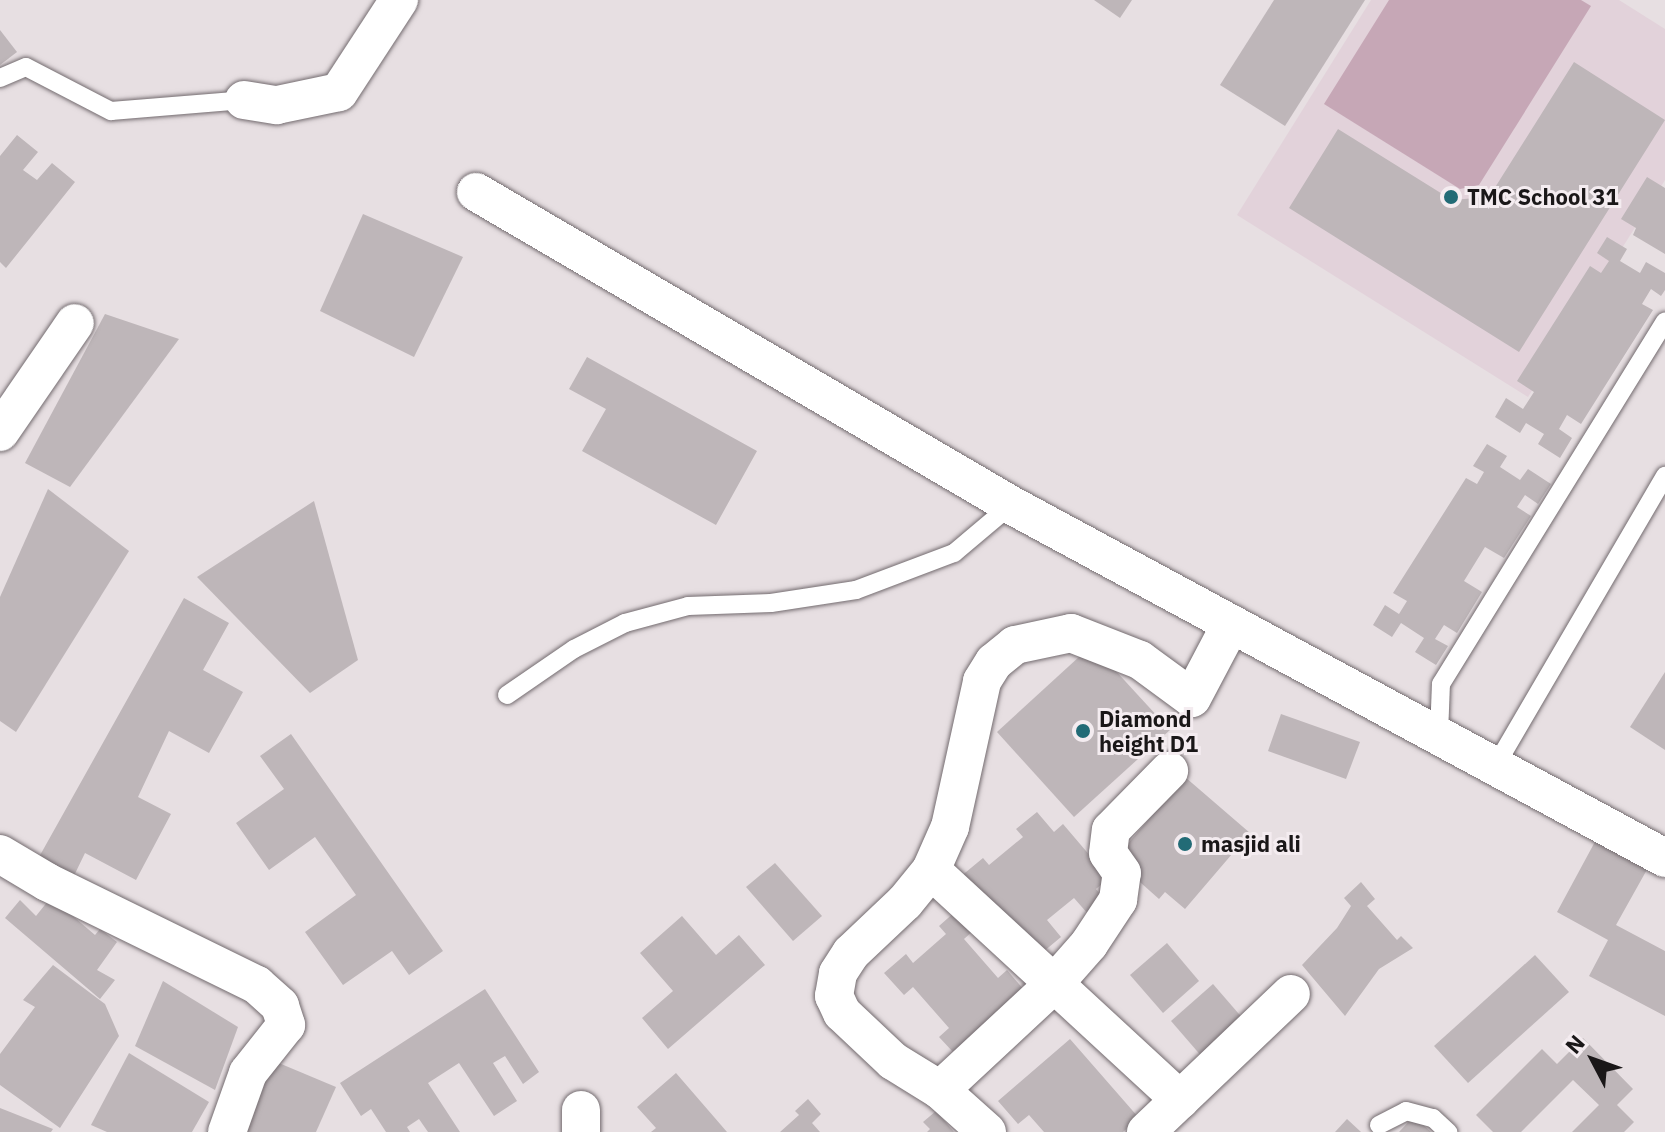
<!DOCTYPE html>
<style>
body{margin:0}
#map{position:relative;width:1665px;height:1132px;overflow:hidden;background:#e7dfe2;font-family:"IBM Plex Sans",sans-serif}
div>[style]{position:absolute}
.built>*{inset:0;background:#e2d2da}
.green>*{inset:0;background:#c6a7b6}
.building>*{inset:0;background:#beb6b9}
.roads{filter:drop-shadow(0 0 2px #736b6f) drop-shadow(0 0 2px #736b6f)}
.lane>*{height:18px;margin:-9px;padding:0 9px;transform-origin:9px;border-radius:9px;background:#fff}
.street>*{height:38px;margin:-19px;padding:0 19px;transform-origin:19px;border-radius:19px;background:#fff}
.dots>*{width:22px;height:22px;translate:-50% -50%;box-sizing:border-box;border:4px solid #f4ecf0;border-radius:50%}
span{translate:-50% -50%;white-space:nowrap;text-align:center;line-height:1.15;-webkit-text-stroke:6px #f4ecf0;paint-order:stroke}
.poi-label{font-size:22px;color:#1a1718;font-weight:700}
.left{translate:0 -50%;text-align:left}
.north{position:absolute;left:1553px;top:1020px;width:80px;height:80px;-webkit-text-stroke:6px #f4ecf0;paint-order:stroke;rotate:311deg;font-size:22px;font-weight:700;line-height:32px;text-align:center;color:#1a1718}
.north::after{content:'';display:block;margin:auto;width:28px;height:36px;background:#1a1718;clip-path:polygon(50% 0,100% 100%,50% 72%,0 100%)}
</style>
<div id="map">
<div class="built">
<i style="clip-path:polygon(1371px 0,1619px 0,1665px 29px,1665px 180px,1528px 397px,1237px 215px)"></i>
</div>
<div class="green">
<i style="clip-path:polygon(1389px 0,1581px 0,1591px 6px,1479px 185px,1460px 189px,1324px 104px)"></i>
</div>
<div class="building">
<i style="clip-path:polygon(1094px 0,1132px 0,1120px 18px)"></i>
<i style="clip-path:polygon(1274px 0,1365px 0,1285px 126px,1220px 85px)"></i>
<i style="clip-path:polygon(0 30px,17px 52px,0 65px)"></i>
<i style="clip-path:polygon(1574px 62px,1665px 120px,1519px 352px,1289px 208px,1338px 129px,1452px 200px,1489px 197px)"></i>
<i style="clip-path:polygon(17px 135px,38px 152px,23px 170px,37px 180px,52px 163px,75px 182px,6px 268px,0 262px,0 156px)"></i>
<i style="clip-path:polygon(1647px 177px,1665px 188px,1665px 254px,1633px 235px,1636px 228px,1621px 219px)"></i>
<i style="clip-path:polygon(363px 214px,463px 257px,414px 357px,320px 311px)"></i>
<i style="clip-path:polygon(1607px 237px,1627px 249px,1620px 261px,1640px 273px,1646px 262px,1665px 273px,1665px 290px,1661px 296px,1651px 289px,1642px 304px,1653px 310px,1581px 424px,1567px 415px,1559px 429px,1572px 438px,1560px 458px,1538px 444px,1544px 434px,1526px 423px,1520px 433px,1495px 417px,1506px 398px,1523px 409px,1534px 392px,1517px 381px,1590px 266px,1601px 273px,1609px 261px,1597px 253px)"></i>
<i style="clip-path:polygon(105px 314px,179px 339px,70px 487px,25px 463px)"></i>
<i style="clip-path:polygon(587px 357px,757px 451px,716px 525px,582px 451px,606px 409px,569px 389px)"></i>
<i style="clip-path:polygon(1487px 444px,1507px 456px,1500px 467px,1520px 480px,1528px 469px,1551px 484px,1538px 504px,1525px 495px,1517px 507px,1531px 516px,1504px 558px,1485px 547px,1464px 581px,1482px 592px,1457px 633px,1444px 625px,1435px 639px,1448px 646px,1436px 665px,1415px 652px,1424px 638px,1401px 623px,1392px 637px,1373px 625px,1385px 605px,1399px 614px,1407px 601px,1393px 593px,1466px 478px,1477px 484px,1484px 472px,1473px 466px)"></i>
<i style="clip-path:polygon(48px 489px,129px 551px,16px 732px,0 721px,0 597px)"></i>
<i style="clip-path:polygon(314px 501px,358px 660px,310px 693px,197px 577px)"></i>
<i style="clip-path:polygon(184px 598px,229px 623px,203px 670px,243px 692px,209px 753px,169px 731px,138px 797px,171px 814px,136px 880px,85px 853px,69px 886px,34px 866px)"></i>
<i style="clip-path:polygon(1092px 645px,1170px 730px,1074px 817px,997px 732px)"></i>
<i style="clip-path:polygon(1665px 672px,1665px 750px,1630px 727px)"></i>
<i style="clip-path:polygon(1281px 714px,1360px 742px,1346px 779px,1268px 751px)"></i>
<i style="clip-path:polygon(291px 734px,443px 951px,409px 975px,392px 951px,343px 985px,305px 932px,356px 895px,315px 837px,269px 870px,236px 823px,284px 789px,260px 756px)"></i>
<i style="clip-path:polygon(1185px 777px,1250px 833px,1185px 909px,1165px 892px,1159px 899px,1132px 875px,1119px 854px)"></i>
<i style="clip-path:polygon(1037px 812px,1054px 832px,1063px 824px,1109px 878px,1096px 889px,1105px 900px,1088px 914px,1074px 898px,1047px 920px,1061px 937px,1031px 962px,960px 877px,983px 858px,989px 865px,1023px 837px,1016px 829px)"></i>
<i style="clip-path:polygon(1597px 838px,1649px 866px,1616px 925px,1665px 951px,1665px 1016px,1589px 976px,1608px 940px,1557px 912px)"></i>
<i style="clip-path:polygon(775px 863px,822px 916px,793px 941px,746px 887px)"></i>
<i style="clip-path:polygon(1361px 882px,1375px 899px,1367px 906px,1397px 940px,1401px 936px,1413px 948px,1379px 969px,1345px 1016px,1302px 965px,1337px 928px,1351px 906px,1344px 898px)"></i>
<i style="clip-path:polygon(56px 891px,67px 911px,95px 935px,100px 929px,117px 942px,97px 970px,115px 980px,100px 999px,5px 918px,20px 900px,36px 916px)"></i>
<i style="clip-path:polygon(956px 911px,973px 931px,964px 939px,998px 978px,1007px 970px,1024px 990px,953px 1052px,939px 1037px,949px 1028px,913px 987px,904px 995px,884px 973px,906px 954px,913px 963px,946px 934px,939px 926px)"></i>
<i style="clip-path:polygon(682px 916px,716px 955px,739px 935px,765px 965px,668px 1049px,642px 1018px,673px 991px,640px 953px)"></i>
<i style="clip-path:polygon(1167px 943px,1199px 981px,1163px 1013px,1130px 975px)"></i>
<i style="clip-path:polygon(1535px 955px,1569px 992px,1468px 1083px,1434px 1046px)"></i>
<i style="clip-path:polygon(53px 965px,105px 1004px,119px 1036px,60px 1128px,0 1085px,0 1054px,35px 1007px,23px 1000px)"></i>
<i style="clip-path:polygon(163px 981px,238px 1027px,215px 1090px,135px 1046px)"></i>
<i style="clip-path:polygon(1213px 984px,1245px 1021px,1203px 1058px,1171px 1021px)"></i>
<i style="clip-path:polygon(485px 989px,539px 1072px,523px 1084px,505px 1056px,493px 1063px,517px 1101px,494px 1116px,459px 1063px,428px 1083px,460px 1132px,428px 1132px,419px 1119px,407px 1127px,410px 1132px,386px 1132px,371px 1109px,361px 1116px,340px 1083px)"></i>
<i style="clip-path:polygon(1583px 1038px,1633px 1089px,1617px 1105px,1634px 1122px,1624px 1132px,1572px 1132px,1599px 1105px,1573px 1080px,1521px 1132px,1493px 1132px,1476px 1115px,1542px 1049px,1557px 1064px)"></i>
<i style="clip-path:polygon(1070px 1039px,1139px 1118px,1123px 1132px,1044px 1132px,1029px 1115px,1018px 1124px,998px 1101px)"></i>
<i style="clip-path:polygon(129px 1053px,209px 1102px,192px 1132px,107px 1132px,91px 1125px)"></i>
<i style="clip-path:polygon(274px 1061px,336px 1087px,316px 1132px,243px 1132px)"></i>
<i style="clip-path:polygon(676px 1073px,727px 1132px,651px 1132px,656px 1128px,637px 1107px)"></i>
<i style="clip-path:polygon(808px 1099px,821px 1114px,812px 1123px,820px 1132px,780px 1132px,799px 1115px,795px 1111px)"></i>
<i style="clip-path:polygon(0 1108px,53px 1129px,51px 1132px,0 1132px)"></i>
<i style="clip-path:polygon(936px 1111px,954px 1132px,927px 1132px,930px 1129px,923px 1122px)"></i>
<i style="clip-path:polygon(1414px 1116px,1431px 1132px,1399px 1132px)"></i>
<i style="clip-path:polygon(1347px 1119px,1361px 1132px,1335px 1132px)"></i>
</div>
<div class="roads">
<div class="lane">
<i style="left:0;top:78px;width:28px;rotate:-23deg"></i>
<i style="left:26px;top:67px;width:96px;rotate:27.4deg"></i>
<i style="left:111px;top:111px;width:133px;rotate:-4.7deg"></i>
<i style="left:507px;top:695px;width:81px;rotate:-34.5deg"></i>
<i style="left:574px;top:649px;width:57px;rotate:-27deg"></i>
<i style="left:625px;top:623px;width:65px;rotate:-15.1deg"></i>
<i style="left:688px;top:606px;width:83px;rotate:-2.1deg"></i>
<i style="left:771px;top:603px;width:86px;rotate:-8.7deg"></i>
<i style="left:856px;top:590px;width:105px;rotate:-20.7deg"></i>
<i style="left:954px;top:553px;width:75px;rotate:-40.1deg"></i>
<i style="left:1439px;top:735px;width:51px;rotate:-87.8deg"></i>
<i style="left:1441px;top:684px;width:426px;rotate:-58.3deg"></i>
<i style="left:1496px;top:765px;width:335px;rotate:-59.7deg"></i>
<i style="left:1379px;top:1125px;width:30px;rotate:-27deg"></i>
<i style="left:1406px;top:1111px;width:28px;rotate:15deg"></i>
<i style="left:1433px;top:1118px;width:21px;rotate:43deg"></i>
</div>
<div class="street">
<i style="left:244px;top:100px;width:33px;rotate:9deg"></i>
<i style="left:277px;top:105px;width:63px;rotate:-11.8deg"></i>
<i style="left:339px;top:92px;width:110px;rotate:-56.9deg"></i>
<i style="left:476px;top:192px;width:620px;rotate:30.33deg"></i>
<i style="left:1011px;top:505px;width:743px;rotate:28.36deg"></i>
<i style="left:0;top:432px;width:132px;rotate:-55.5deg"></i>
<i style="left:0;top:854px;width:55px;rotate:30.8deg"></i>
<i style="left:47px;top:882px;width:234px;rotate:26.1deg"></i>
<i style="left:257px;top:985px;width:31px;rotate:42deg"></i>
<i style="left:280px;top:1006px;width:20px;rotate:72deg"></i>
<i style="left:286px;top:1025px;width:61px;rotate:128.4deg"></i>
<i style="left:248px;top:1073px;width:63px;rotate:109.6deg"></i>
<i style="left:931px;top:870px;width:339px;rotate:42.7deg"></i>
<i style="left:940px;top:1090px;width:154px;rotate:-42.9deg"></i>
<i style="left:1053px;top:985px;width:55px;rotate:-48.7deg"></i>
<i style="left:1089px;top:944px;width:53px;rotate:-56.6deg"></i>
<i style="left:1118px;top:900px;width:27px;rotate:-82deg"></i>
<i style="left:1122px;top:873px;width:24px;rotate:-125deg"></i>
<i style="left:1108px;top:853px;width:23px;rotate:-83deg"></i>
<i style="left:1111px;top:830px;width:83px;rotate:-45.5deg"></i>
<i style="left:581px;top:1132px;width:22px;rotate:-90deg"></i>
<i style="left:987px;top:1132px;width:63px;rotate:-138.2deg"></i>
<i style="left:940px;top:1090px;width:55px;rotate:-148.3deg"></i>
<i style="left:893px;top:1061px;width:70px;rotate:-136.7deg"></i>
<i style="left:842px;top:1013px;width:19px;rotate:-115deg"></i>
<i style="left:834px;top:996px;width:23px;rotate:-80deg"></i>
<i style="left:838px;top:973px;width:24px;rotate:-57deg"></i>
<i style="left:851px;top:953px;width:74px;rotate:-43.4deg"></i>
<i style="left:905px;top:902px;width:41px;rotate:-50.9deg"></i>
<i style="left:931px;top:870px;width:47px;rotate:-66.2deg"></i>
<i style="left:950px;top:827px;width:149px;rotate:-77.6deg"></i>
<i style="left:982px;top:681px;width:22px;rotate:-58deg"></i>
<i style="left:994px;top:662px;width:27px;rotate:-39deg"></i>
<i style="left:1015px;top:645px;width:57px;rotate:-12.1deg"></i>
<i style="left:1071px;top:633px;width:74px;rotate:21.4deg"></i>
<i style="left:1140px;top:660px;width:64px;rotate:36.2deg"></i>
<i style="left:1192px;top:698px;width:84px;rotate:-62.2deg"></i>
<i style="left:1146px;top:1132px;width:200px;rotate:-43.6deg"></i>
</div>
</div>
<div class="dots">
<i style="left:1451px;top:197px;background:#226b76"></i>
<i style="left:1083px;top:731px;background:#226b76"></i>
<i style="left:1185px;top:844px;background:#226b76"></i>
</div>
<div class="poi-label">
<span class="left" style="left:1467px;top:197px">TMC School 31</span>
<span class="left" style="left:1099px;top:731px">Diamond<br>height D1</span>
<span class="left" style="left:1201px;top:844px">masjid ali</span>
</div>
<div class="north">N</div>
</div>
